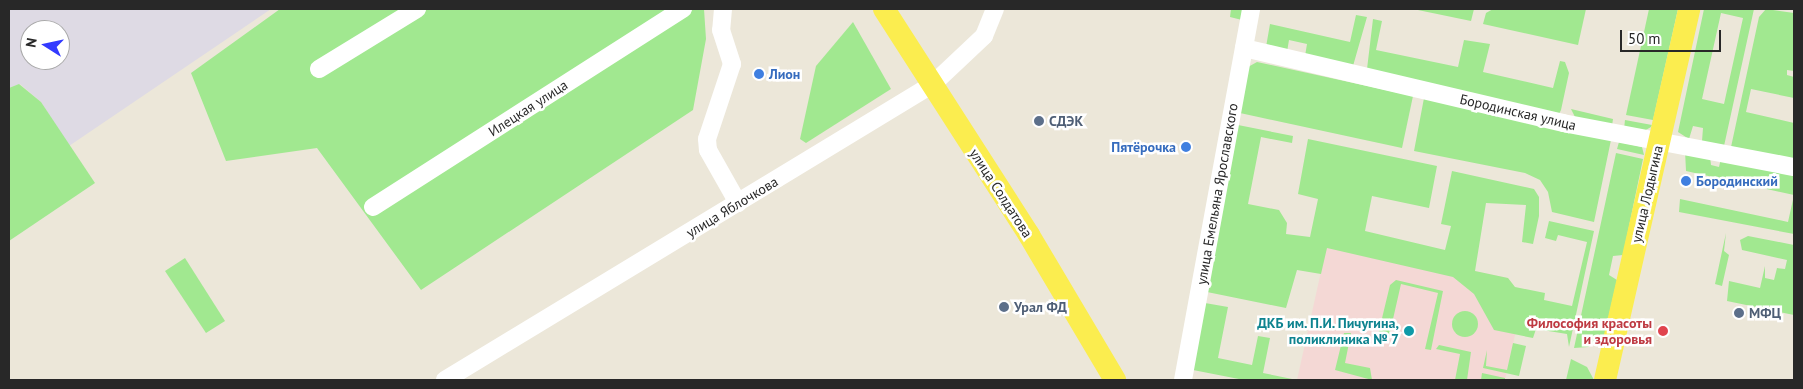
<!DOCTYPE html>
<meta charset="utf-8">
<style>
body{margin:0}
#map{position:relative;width:1803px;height:389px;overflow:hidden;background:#ece7d9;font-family:"PT Sans",sans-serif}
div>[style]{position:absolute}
.industrial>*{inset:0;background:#dedae4}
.medical>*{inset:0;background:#f4d8d5}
.green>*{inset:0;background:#a1e890}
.round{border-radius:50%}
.minor>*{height:18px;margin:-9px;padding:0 9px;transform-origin:9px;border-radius:9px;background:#fff}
.major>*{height:22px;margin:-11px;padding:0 11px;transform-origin:11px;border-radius:11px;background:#fbed4f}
.dots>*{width:14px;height:14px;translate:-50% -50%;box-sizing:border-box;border:2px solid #fff;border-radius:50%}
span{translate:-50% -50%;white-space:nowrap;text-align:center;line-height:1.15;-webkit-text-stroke:5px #fff;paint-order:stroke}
.shop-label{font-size:14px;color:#366cbe;font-weight:700}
.left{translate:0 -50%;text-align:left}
.right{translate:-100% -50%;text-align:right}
.street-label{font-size:14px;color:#282828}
.service-label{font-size:14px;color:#4e5e75;font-weight:700}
.culture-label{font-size:14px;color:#0d838f;font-weight:700}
.health-label{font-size:14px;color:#be3a42;font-weight:700}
.frame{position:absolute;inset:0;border:10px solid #282828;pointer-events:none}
.north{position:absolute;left:20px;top:20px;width:50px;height:50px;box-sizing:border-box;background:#fff;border:1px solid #a9a9a9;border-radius:50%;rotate:280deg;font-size:14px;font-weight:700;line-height:20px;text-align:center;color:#282828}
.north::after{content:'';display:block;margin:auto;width:18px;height:22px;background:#333aff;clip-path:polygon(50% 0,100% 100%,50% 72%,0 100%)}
.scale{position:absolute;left:1620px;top:30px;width:101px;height:22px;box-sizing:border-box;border:2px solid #282828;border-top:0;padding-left:6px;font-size:15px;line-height:18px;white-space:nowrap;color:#282828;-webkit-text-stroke:4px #fff;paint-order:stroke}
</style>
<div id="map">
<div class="industrial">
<i style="clip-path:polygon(evenodd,9px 9px,271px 9px,69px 146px,41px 102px,20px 84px,9px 88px,9px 9px,30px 30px,60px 30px,60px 60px,30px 60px,30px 30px)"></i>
</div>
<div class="medical">
<i style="clip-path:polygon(1328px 240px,1508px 278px,1523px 299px,1505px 380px,1297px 380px)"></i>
</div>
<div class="green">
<i style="clip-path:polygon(280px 9px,704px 9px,706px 39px,693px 110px,421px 290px,317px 148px,226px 161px,191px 73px)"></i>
<i style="clip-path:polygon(1231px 9px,1244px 9px,1242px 20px,1230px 17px)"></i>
<i style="clip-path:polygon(1413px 9px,1474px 9px,1471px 21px)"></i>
<i style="clip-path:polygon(1493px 9px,1586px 9px,1578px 45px,1483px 24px,1486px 13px)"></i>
<i style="clip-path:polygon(1649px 9px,1678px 9px,1653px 120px,1626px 115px)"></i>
<i style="clip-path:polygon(evenodd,1704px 9px,1754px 9px,1724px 146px,1702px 141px,1703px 128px,1693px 126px,1689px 139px,1678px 132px,1704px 9px,1721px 13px,1743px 18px,1724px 104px,1702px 99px,1721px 13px)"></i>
<i style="clip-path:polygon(1766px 9px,1794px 13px,1794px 71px,1787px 70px,1787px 75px,1794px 77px,1794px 98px,1751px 89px,1746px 112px,1794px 123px,1794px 160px,1731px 147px,1759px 17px)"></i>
<i style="clip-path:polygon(1356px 15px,1367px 17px,1353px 66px,1305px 56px,1307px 44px,1289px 40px,1287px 52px,1266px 47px,1270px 24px,1350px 42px)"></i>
<i style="clip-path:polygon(1373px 19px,1382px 21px,1376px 50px,1458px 67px,1464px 40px,1490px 44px,1483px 72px,1553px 88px,1560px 61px,1565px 62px,1569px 73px,1561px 110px,1559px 114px,1367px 69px)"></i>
<i style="clip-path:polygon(853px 22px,891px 89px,806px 143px,800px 139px,816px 66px)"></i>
<i style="clip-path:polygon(1257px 62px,1413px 96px,1402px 148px,1240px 113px,1248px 67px)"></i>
<i style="clip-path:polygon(19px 84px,41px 102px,95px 183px,9px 241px,9px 88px)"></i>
<i style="clip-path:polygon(1424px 98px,1611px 140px,1594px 222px,1552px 212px,1548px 192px,1540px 180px,1525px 173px,1414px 151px)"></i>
<i style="clip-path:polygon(1571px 109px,1613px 119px,1612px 126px,1575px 117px)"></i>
<i style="clip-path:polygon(1625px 120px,1652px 125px,1651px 127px,1644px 131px,1624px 129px)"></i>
<i style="clip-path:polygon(1238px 125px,1293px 136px,1292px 143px,1261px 137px,1248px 204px,1279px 210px,1287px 223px,1286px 234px,1310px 237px,1318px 199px,1298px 194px,1308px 139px,1437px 166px,1429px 208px,1372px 196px,1365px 231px,1445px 250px,1451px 226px,1441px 224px,1452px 171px,1534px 189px,1539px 197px,1539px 216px,1533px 244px,1522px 242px,1526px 205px,1486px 203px,1475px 271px,1508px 278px,1515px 287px,1545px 293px,1544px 300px,1572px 306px,1587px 242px,1558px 235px,1556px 241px,1545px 238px,1549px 221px,1594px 231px,1569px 347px,1567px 334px,1536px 329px,1533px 338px,1494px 330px,1474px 294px,1453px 277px,1327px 248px,1321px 274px,1297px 270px,1286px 308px,1207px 292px)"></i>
<i style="clip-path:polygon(1619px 142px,1642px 147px,1644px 155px,1617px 149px)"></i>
<i style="clip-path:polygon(1685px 151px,1710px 156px,1711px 165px,1719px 167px,1721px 158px,1794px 174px,1794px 234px,1679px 212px,1680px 199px,1788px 222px,1794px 195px,1686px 171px)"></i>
<i style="clip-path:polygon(1616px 153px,1643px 159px,1623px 255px,1613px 256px,1609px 275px,1617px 280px,1604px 337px,1588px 347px,1574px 348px)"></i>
<i style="clip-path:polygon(1726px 233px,1724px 251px,1729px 255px,1722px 286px,1715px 284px)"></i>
<i style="clip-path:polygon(1748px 236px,1794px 245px,1794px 315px,1727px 301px,1729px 281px,1760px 288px,1765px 266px,1765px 278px,1774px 280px,1777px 268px,1785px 269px,1787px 260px,1742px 250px,1740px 240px)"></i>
<i style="clip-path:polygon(185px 258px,225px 321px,206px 333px,165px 271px)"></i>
<i style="clip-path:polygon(1396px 280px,1443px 291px,1431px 350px,1425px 349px,1438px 293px,1401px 284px,1388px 341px,1377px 339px,1390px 285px)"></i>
<i style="clip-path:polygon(1205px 303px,1228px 307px,1218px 358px,1252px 365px,1258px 336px,1270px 338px,1263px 373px,1297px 380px,1244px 380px,1193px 370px)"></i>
<i class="round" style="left:1452px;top:311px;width:26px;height:26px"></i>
<i style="clip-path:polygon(1344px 333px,1351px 333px,1345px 363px,1370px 368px,1372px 380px,1335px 370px)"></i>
<i style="clip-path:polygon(1513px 343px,1526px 346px,1519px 376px,1483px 368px,1487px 350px,1486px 366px,1507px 370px)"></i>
<i style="clip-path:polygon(1439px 345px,1471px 352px,1467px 380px,1455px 380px,1460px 354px,1436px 349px)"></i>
<i style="clip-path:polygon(1571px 359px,1587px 367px,1594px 380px,1566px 380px)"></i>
<i style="clip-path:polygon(1482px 373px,1505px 378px,1505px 380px,1481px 380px)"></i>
</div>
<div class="minor">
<i style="left:723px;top:9px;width:21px;rotate:95deg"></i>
<i style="left:721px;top:30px;width:36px;rotate:72deg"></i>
<i style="left:732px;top:64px;width:79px;rotate:108.4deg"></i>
<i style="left:707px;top:139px;width:11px;rotate:85deg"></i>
<i style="left:708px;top:150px;width:61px;rotate:60.5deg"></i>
<i style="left:1244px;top:48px;width:328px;rotate:13.2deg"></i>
<i style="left:1563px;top:123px;width:235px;rotate:10.8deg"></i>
<i style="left:319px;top:69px;width:115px;rotate:-31.5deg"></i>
<i style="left:373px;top:207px;width:368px;rotate:-32.6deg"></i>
<i style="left:445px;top:380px;width:571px;rotate:-31.24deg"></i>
<i style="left:933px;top:84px;width:70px;rotate:-43.3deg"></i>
<i style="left:984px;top:36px;width:29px;rotate:-68deg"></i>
<i style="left:1183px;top:380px;width:377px;rotate:-79.6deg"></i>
</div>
<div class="major">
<i style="left:884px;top:9px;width:269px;rotate:57.3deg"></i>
<i style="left:1029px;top:235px;width:169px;rotate:59.3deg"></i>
<i style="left:1605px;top:380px;width:380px;rotate:-77.2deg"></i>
</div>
<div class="dots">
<i style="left:759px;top:74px;background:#3f7fe0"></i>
<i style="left:1039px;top:121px;background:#5c6f8a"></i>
<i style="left:1186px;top:147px;background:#3f7fe0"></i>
<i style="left:1686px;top:181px;background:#3f7fe0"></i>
<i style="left:1004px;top:307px;background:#5c6f8a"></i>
<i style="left:1739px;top:313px;background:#5c6f8a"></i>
<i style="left:1409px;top:331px;background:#0f9aa8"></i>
<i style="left:1663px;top:331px;background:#e0444e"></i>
</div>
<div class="shop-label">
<span class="left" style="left:769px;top:74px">Лион</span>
<span class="right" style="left:1176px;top:147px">Пятёрочка</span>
<span class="left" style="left:1696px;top:181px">Бородинский</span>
</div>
<div class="street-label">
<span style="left:528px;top:108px;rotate:-33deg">Илецкая улица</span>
<span style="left:1518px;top:112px;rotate:13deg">Бородинская улица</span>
<span style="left:1001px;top:193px;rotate:57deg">улица Солдатова</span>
<span style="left:1217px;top:194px;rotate:-80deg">улица Емельяна Ярославского</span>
<span style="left:1647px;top:194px;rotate:-77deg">улица Лодыгина</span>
<span style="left:732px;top:207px;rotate:-31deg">улица Яблочкова</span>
</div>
<div class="service-label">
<span class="left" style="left:1049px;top:121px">СДЭК</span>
<span class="left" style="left:1014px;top:307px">Урал ФД</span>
<span class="left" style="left:1749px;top:313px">МФЦ</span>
</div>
<div class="culture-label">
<span class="right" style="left:1399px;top:331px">ДКБ им. П.И. Пичугина,<br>поликлиника № 7</span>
</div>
<div class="health-label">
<span class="right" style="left:1652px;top:331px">Философия красоты<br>и здоровья</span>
</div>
<div class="frame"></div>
<div class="north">N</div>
<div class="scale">50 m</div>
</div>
